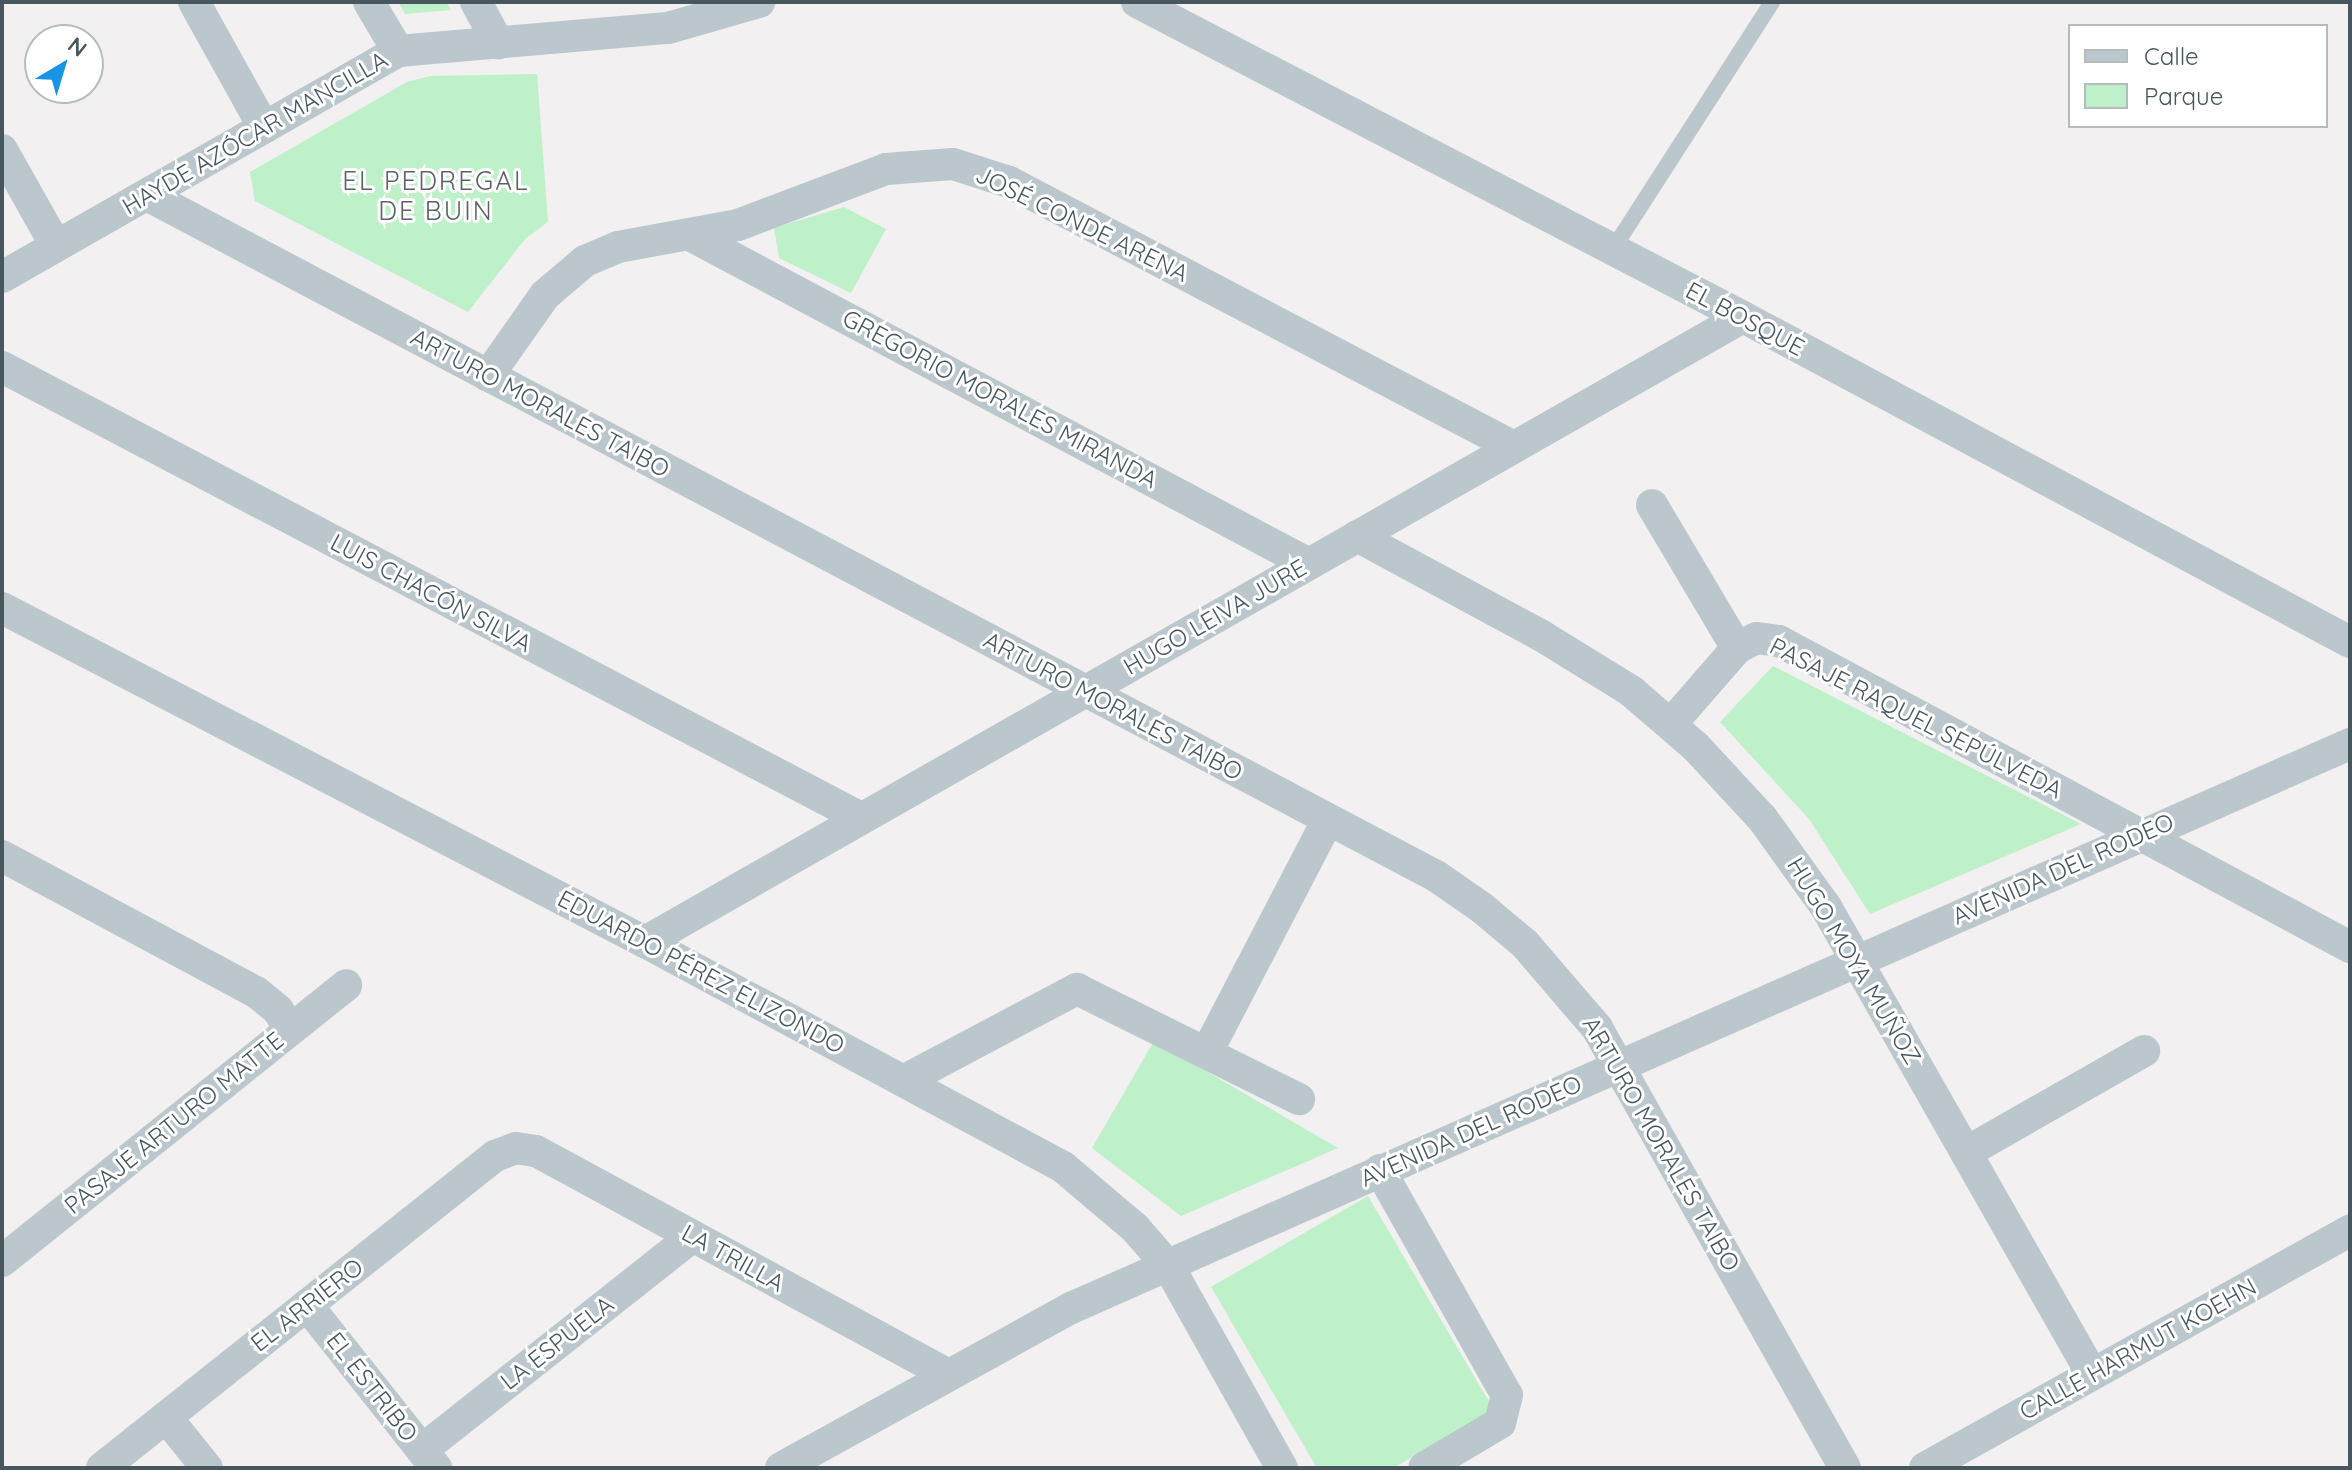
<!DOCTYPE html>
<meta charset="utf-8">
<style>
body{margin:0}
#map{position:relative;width:2352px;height:1470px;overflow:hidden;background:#f2f0f0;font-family:Quicksand,sans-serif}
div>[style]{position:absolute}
.green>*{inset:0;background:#bef0c9}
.lane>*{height:16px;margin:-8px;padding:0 8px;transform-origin:8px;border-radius:8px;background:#bbc7cd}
.street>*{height:32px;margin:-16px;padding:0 16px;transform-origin:16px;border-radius:16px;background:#bbc7cd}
span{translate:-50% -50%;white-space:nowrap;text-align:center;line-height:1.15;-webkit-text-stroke:6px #fff;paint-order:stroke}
.street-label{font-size:24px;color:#47575d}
.neighbourhood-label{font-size:26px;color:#5c6165;letter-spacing:2px}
.frame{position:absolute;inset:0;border:4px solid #47575d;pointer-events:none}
.legend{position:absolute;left:2068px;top:24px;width:260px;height:104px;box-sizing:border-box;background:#fff;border:2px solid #b5bcbe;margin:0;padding:10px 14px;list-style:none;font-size:24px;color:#47575d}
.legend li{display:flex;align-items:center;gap:16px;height:40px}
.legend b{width:40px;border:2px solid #b5bcbe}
.north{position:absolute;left:24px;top:24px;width:80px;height:80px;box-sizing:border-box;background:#fff;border:2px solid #b5bcbe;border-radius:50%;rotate:38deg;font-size:22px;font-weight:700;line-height:32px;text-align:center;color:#47575d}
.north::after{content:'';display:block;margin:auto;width:28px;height:36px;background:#1894e4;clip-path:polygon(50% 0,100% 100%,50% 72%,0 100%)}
</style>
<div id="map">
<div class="green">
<i style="clip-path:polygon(398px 2px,446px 2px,451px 10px,405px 14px)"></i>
<i style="clip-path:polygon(537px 74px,548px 222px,525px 239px,468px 312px,255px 201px,250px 172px,407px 82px,430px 76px)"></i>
<i style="clip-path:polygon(844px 207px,886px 229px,851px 293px,779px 258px,774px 228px)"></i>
<i style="clip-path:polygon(1773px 666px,2081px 824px,1870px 914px,1809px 819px,1720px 722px)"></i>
<i style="clip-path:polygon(1154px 1041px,1338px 1148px,1181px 1216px,1092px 1148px)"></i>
<i style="clip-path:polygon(1368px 1196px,1494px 1410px,1393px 1468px,1317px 1468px,1211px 1287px)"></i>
</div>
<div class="lane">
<i style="left:1613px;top:249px;width:294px;rotate:-57.2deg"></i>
</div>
<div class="street">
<i style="left:194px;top:2px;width:144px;rotate:60.9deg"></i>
<i style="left:369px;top:2px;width:57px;rotate:59.4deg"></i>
<i style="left:476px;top:2px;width:47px;rotate:61.8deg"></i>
<i style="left:1137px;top:2px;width:683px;rotate:27.47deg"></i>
<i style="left:1743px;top:317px;width:689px;rotate:28.17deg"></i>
<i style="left:2px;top:150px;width:110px;rotate:60.6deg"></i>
<i style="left:147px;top:195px;width:1458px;rotate:27.85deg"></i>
<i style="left:1436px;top:876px;width:56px;rotate:34.8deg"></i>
<i style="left:1482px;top:908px;width:56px;rotate:39.9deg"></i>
<i style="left:1525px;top:944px;width:111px;rotate:49.4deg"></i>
<i style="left:1597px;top:1028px;width:505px;rotate:60.59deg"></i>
<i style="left:690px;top:235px;width:701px;rotate:27.99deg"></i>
<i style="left:2px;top:277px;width:456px;rotate:-29.7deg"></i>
<i style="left:398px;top:51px;width:271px;rotate:-4.9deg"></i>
<i style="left:668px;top:28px;width:95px;rotate:-15.9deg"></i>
<i style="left:2px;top:367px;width:970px;rotate:27.7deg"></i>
<i style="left:488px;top:376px;width:99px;rotate:-54.9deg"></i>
<i style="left:545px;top:295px;width:52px;rotate:-40.4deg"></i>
<i style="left:585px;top:261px;width:36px;rotate:-23deg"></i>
<i style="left:618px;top:247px;width:122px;rotate:-10.4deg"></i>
<i style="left:738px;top:225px;width:158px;rotate:-20.7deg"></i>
<i style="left:886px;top:169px;width:67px;rotate:-4.3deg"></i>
<i style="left:953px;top:164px;width:59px;rotate:17.8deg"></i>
<i style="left:1009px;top:182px;width:570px;rotate:27.69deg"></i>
<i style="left:1652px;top:505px;width:166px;rotate:59.3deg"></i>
<i style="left:1357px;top:536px;width:210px;rotate:28.4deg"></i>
<i style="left:1542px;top:636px;width:105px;rotate:31.7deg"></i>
<i style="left:1631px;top:691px;width:84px;rotate:40.7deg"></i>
<i style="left:1695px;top:746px;width:98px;rotate:47.1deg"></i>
<i style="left:1762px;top:818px;width:110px;rotate:54.3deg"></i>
<i style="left:1826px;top:907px;width:537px;rotate:60.33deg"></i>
<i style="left:2px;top:608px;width:725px;rotate:27.45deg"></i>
<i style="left:645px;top:942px;width:475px;rotate:28.3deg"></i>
<i style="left:1063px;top:1167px;width:94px;rotate:40.3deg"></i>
<i style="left:1135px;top:1228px;width:52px;rotate:48.9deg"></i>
<i style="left:1169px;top:1267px;width:231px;rotate:60.7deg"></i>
<i style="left:1671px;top:724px;width:101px;rotate:-49deg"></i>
<i style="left:1737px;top:648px;width:22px;rotate:-27deg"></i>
<i style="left:1757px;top:638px;width:22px;rotate:8deg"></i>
<i style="left:1779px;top:641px;width:648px;rotate:28.19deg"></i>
<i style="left:2px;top:856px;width:288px;rotate:28.2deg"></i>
<i style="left:256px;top:992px;width:28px;rotate:39deg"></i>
<i style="left:278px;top:1010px;width:22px;rotate:58deg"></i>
<i style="left:645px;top:942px;width:1263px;rotate:-29.65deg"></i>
<i style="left:1207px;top:1052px;width:262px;rotate:-62.5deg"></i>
<i style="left:905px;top:1080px;width:195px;rotate:-27.9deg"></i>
<i style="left:1077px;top:989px;width:248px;rotate:26.4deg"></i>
<i style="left:1967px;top:1152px;width:204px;rotate:-29.7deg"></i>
<i style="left:1380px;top:1170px;width:258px;rotate:60.6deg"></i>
<i style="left:1507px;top:1395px;width:29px;rotate:104deg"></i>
<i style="left:1500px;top:1423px;width:88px;rotate:149.4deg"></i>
<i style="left:2px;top:1261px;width:441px;rotate:-38.7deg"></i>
<i style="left:307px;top:1305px;width:208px;rotate:51.6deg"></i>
<i style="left:166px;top:1417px;width:65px;rotate:51.2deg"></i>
<i style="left:422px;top:1450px;width:345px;rotate:-38.3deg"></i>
<i style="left:102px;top:1468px;width:502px;rotate:-38.45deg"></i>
<i style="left:495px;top:1156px;width:22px;rotate:-21deg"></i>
<i style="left:516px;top:1148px;width:20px;rotate:9deg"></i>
<i style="left:536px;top:1151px;width:469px;rotate:28.5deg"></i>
<i style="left:781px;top:1468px;width:331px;rotate:-28.9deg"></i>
<i style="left:1071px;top:1308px;width:1398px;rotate:-23.8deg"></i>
<i style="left:1925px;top:1468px;width:487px;rotate:-29.2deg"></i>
</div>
<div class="street-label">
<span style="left:255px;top:133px;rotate:-30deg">HAYDE AZÓCAR MANCILLA</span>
<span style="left:1082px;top:224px;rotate:26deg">JOSÉ CONDE ARENA</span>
<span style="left:1745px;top:319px;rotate:28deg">EL BOSQUE</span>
<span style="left:1000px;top:399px;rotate:28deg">GREGORIO MORALES MIRANDA</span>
<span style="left:540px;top:403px;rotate:28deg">ARTURO MORALES TAIBO</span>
<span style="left:431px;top:593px;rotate:28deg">LUIS CHACÓN SILVA</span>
<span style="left:1215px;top:617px;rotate:-30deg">HUGO LEIVA JURE</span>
<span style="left:1113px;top:706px;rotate:28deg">ARTURO MORALES TAIBO</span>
<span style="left:1916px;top:718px;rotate:27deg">PASAJE RAQUEL SEPÚLVEDA</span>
<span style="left:2063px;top:869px;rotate:-24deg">AVENIDA DEL RODEO</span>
<span style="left:1854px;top:961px;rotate:59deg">HUGO MOYA MUÑOZ</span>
<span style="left:701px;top:972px;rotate:28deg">EDUARDO PÉREZ ELIZONDO</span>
<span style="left:174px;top:1123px;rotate:-39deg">PASAJE ARTURO MATTE</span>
<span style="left:1471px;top:1131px;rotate:-24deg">AVENIDA DEL RODEO</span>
<span style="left:1661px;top:1144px;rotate:60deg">ARTURO MORALES TAIBO</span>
<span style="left:733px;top:1258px;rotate:29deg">LA TRILLA</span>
<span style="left:307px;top:1305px;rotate:-38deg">EL ARRIERO</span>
<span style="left:557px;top:1343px;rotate:-38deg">LA ESPUELA</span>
<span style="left:2138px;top:1349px;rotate:-29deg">CALLE HARMUT KOEHN</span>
<span style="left:372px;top:1387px;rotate:52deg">EL ESTRIBO</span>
</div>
<div class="neighbourhood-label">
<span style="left:436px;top:196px">EL PEDREGAL<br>DE BUIN</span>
</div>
<div class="frame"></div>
<ul class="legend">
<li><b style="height:10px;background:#bbc7cd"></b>Calle</li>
<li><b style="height:22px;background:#bef0c9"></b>Parque</li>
</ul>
<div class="north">N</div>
</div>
